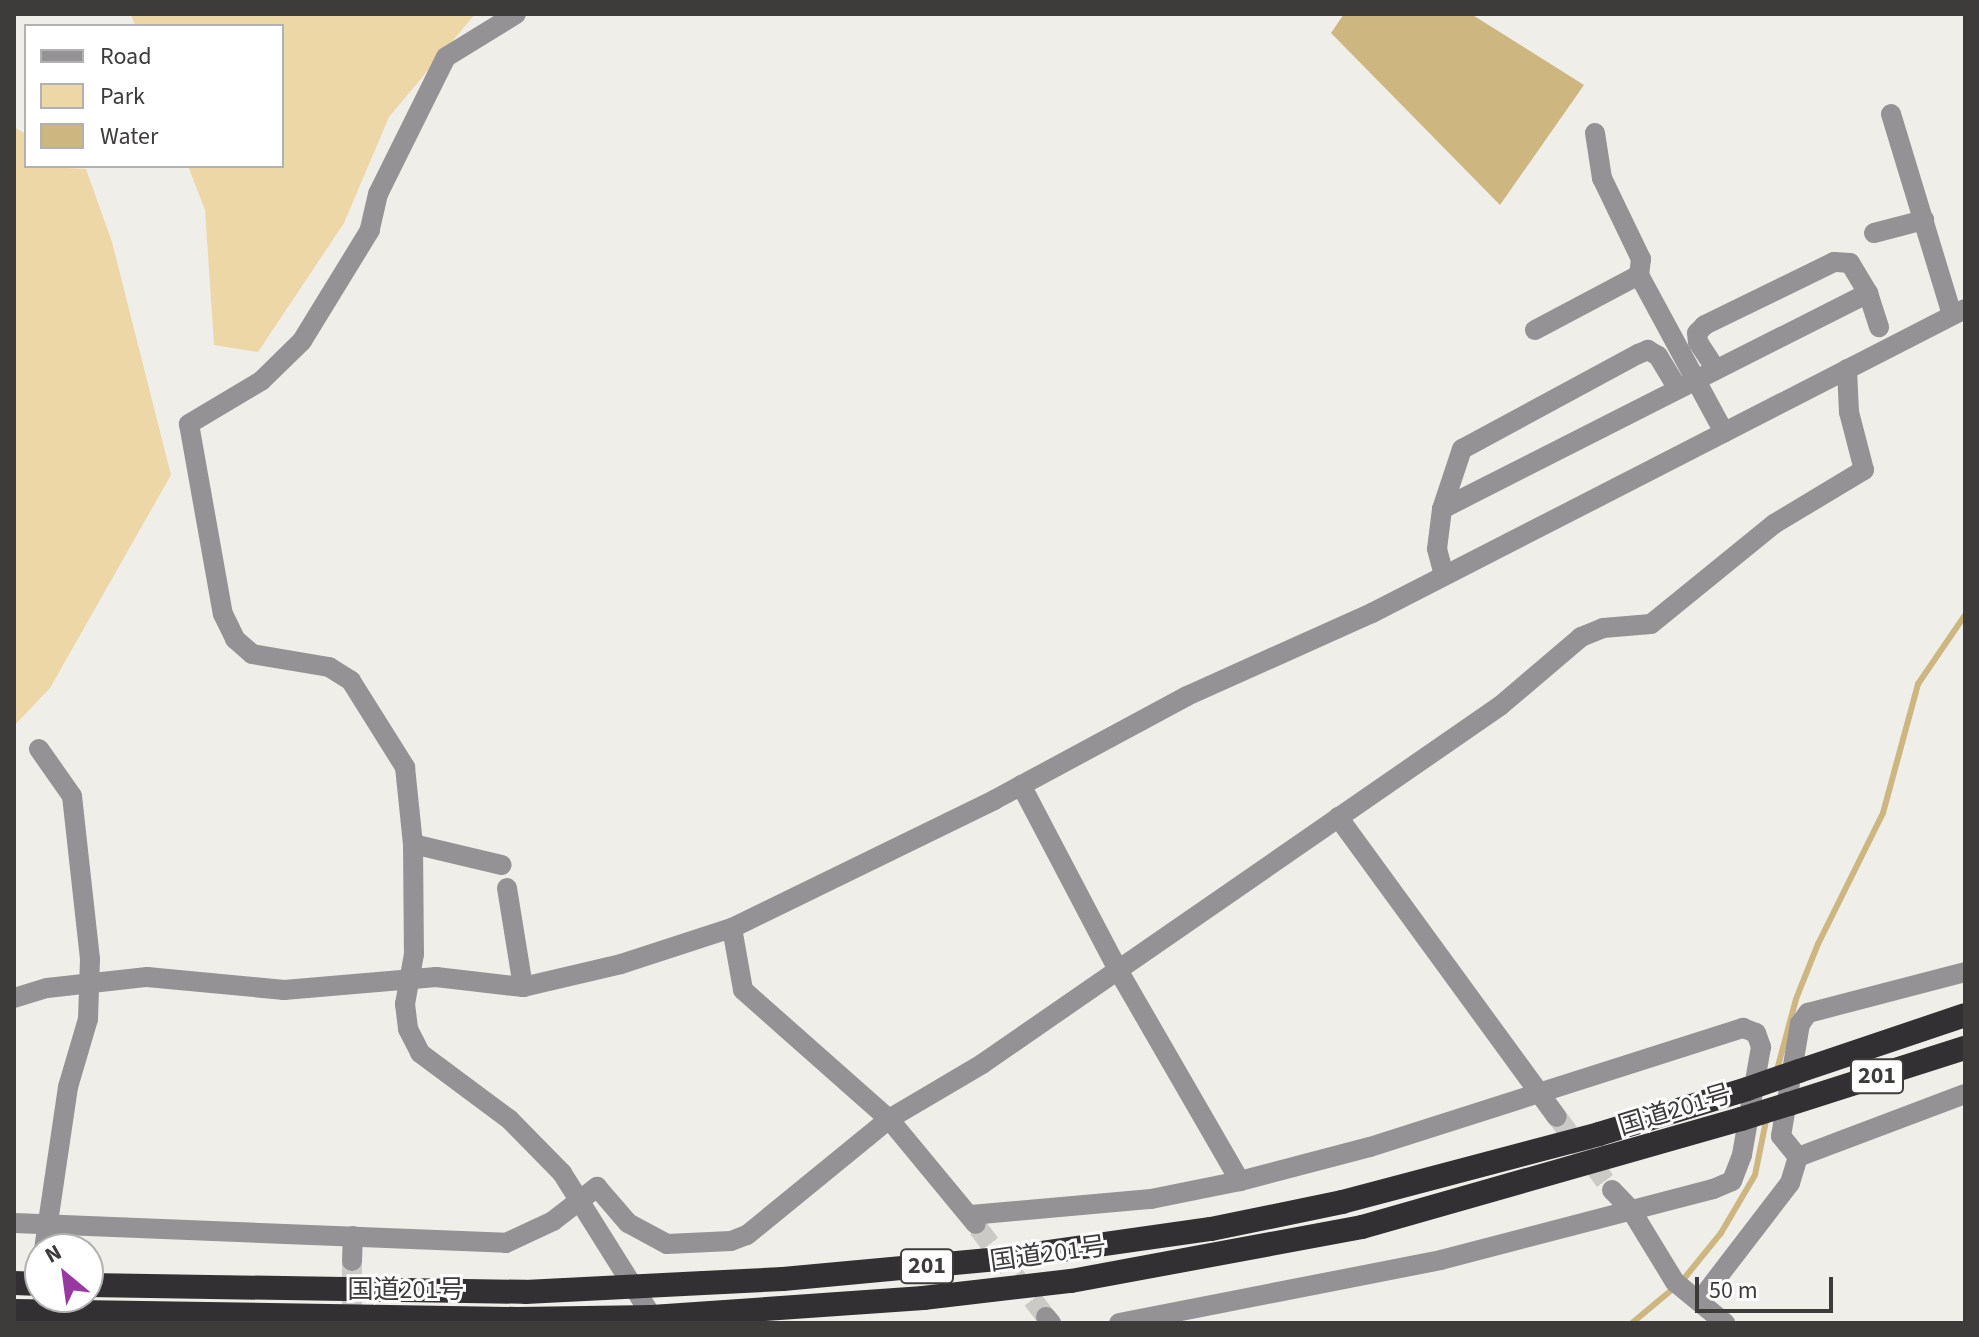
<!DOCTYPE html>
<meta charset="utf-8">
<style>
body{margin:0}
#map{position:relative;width:1979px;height:1337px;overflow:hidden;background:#f0eee9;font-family:"Source Sans 3","Noto Sans JP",sans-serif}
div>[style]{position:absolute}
.green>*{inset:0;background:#eed7a7}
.water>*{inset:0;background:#ceb680}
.stream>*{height:6px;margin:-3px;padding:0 3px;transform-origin:3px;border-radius:3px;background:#ceb680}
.minor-tunnel>*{height:20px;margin-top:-10px;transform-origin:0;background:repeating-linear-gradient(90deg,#cccac6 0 20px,transparent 0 30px)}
.minor>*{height:20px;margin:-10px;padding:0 10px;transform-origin:10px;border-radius:10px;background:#949294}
.highway>*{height:24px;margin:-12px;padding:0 12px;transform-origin:12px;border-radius:12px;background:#333033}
.highway-bridge>*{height:24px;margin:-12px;padding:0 12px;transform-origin:12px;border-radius:12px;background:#333033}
span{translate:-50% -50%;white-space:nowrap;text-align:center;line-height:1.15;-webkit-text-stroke:6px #fff;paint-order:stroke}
.shield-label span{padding:2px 6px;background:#fff;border:2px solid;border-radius:6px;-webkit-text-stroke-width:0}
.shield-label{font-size:24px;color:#3d3c3b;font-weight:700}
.street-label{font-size:26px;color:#3d3c3b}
.frame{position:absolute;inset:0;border:16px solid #3d3c3b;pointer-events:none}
.legend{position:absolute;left:24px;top:24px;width:260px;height:144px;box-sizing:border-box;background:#fff;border:2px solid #b1b1b1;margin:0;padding:10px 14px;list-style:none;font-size:24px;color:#3d3c3b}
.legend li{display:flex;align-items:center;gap:16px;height:40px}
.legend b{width:40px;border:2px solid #b1b1b1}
.north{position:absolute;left:24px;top:1233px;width:80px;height:80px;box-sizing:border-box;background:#fff;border:2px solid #b1b1b1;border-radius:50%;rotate:331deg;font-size:22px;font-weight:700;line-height:32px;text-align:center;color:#3d3c3b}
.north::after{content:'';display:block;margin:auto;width:28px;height:36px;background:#9838a0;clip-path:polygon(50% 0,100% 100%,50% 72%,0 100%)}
.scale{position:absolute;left:1695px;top:1277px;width:138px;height:36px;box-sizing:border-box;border:4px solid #3d3c3b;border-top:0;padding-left:10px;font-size:24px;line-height:28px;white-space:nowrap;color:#3d3c3b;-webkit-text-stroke:6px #fff;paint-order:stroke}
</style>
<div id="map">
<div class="green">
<i style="clip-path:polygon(131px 14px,475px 14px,389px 117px,344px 223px,258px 352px,214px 345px,205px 210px,188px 166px,282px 166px,282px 26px,135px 26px)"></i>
<i style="clip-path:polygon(14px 127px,26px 134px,26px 166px,86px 169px,112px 242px,171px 475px,50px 688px,14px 726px)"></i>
</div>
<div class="water">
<i style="clip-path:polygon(1344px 14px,1471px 14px,1584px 85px,1500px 205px,1331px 33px)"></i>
</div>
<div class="stream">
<i style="left:1777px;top:1070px;width:73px;rotate:-75deg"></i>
<i style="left:1796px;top:999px;width:59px;rotate:-68.2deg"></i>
<i style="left:1818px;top:944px;width:146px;rotate:-63.6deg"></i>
<i style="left:1883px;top:813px;width:134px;rotate:-74.8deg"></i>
<i style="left:1918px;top:684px;width:83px;rotate:-55.7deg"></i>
<i style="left:1682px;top:1281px;width:62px;rotate:-50.9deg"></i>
<i style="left:1721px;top:1233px;width:67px;rotate:-59.6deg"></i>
<i style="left:1755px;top:1175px;width:60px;rotate:-78.5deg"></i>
<i style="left:1632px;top:1323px;width:55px;rotate:-39.8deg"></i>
</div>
<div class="minor-tunnel">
<i style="left:1557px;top:1117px;width:91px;rotate:53deg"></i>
<i style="left:978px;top:1228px;width:112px;rotate:52.6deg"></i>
<i style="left:352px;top:1261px;width:62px;rotate:90deg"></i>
</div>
<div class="minor">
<i style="left:516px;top:14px;width:82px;rotate:148.4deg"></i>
<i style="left:446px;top:57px;width:153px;rotate:116.4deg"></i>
<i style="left:378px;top:194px;width:37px;rotate:103deg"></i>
<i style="left:370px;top:230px;width:130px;rotate:121.5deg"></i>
<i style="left:302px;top:341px;width:57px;rotate:135.7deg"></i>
<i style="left:261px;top:381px;width:84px;rotate:149.2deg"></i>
<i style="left:189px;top:424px;width:193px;rotate:79.9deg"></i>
<i style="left:223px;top:614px;width:28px;rotate:64deg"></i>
<i style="left:235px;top:639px;width:23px;rotate:41deg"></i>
<i style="left:252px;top:654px;width:78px;rotate:9.6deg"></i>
<i style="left:329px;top:667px;width:26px;rotate:32deg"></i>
<i style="left:351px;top:681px;width:102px;rotate:57.9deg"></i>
<i style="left:405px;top:767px;width:77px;rotate:84.1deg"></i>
<i style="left:413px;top:844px;width:110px;rotate:89.5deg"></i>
<i style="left:414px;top:954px;width:51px;rotate:100.2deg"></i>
<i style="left:405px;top:1004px;width:25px;rotate:83deg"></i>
<i style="left:408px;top:1029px;width:27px;rotate:63deg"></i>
<i style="left:420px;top:1053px;width:111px;rotate:36.6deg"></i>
<i style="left:509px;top:1119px;width:76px;rotate:45.5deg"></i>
<i style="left:562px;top:1173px;width:177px;rotate:57.9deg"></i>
<i style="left:1891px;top:114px;width:210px;rotate:73.1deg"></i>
<i style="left:1595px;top:133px;width:46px;rotate:81.2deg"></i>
<i style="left:1602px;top:178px;width:90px;rotate:64.3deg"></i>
<i style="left:1641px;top:259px;width:16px;rotate:97deg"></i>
<i style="left:1874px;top:233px;width:52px;rotate:-14.6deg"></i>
<i style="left:1868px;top:293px;width:36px;rotate:72deg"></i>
<i style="left:1535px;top:330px;width:118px;rotate:-27.9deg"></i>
<i style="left:1639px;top:275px;width:179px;rotate:61.6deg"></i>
<i style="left:1678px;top:389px;width:39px;rotate:-121deg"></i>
<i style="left:1658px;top:356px;width:12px;rotate:-149deg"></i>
<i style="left:1648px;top:350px;width:11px;rotate:158deg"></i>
<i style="left:1638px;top:354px;width:200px;rotate:151.6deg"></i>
<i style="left:1462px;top:449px;width:63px;rotate:108.4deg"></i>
<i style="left:1442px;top:509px;width:285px;rotate:-26.9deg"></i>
<i style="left:1696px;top:380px;width:193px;rotate:-26.8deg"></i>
<i style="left:1868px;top:293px;width:35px;rotate:-121deg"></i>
<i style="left:1850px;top:263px;width:16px;rotate:-176deg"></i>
<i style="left:1834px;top:262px;width:144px;rotate:154deg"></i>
<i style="left:1705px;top:325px;width:11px;rotate:135deg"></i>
<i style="left:1697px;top:333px;width:9px;rotate:84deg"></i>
<i style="left:1698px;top:342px;width:33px;rotate:57deg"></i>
<i style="left:1442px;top:509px;width:40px;rotate:97.1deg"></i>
<i style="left:1437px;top:549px;width:27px;rotate:75deg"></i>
<i style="left:39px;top:749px;width:57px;rotate:54.9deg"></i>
<i style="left:72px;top:796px;width:164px;rotate:83.7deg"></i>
<i style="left:90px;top:959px;width:60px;rotate:91.9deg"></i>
<i style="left:88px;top:1019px;width:71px;rotate:106.4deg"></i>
<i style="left:68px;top:1087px;width:164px;rotate:98.4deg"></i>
<i style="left:1021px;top:785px;width:209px;rotate:62.3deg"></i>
<i style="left:1118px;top:970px;width:244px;rotate:60deg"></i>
<i style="left:1338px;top:817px;width:371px;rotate:53.9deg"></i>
<i style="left:413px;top:844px;width:91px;rotate:13.3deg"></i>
<i style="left:507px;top:888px;width:100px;rotate:80.8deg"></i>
<i style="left:732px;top:928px;width:63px;rotate:79.9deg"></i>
<i style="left:743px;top:990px;width:195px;rotate:41.5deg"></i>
<i style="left:889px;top:1119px;width:136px;rotate:50.4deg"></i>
<i style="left:14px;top:998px;width:34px;rotate:-17deg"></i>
<i style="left:47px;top:988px;width:101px;rotate:-6.3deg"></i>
<i style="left:147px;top:977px;width:138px;rotate:5.4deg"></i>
<i style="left:284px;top:990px;width:153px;rotate:-4.9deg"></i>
<i style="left:436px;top:977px;width:88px;rotate:6.6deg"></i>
<i style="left:523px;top:987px;width:101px;rotate:-13.2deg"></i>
<i style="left:621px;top:964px;width:117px;rotate:-18deg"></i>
<i style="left:732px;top:928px;width:292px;rotate:-26deg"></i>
<i style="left:994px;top:800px;width:219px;rotate:-28.3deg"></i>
<i style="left:1187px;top:696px;width:203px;rotate:-24.2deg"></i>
<i style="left:1372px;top:613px;width:666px;rotate:-27.14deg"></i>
<i style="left:1798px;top:1157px;width:27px;rotate:-129deg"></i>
<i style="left:1781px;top:1136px;width:114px;rotate:-80.4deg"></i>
<i style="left:1800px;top:1024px;width:14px;rotate:-54deg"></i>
<i style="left:1808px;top:1013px;width:162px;rotate:-14.6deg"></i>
<i style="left:1798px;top:1157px;width:178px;rotate:-20.7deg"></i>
<i style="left:1612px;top:1190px;width:28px;rotate:46deg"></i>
<i style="left:1631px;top:1210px;width:84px;rotate:58.6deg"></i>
<i style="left:1675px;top:1282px;width:65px;rotate:39.4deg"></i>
<i style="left:971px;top:1215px;width:181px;rotate:-5.1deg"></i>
<i style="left:1151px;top:1199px;width:91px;rotate:-11.4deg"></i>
<i style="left:1240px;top:1181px;width:134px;rotate:-14.7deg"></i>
<i style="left:1370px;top:1147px;width:392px;rotate:-17.7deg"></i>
<i style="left:1743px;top:1028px;width:14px;rotate:21deg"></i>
<i style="left:1756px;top:1033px;width:15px;rotate:70deg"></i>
<i style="left:1761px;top:1047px;width:110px;rotate:100deg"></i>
<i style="left:1742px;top:1155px;width:28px;rotate:111deg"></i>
<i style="left:1732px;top:1181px;width:21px;rotate:157deg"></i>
<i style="left:1713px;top:1189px;width:281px;rotate:165.4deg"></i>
<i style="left:1441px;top:1260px;width:328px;rotate:168.9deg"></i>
<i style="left:14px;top:1223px;width:492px;rotate:2.3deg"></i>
<i style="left:506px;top:1243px;width:52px;rotate:-25.1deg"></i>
<i style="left:553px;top:1221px;width:56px;rotate:-37.7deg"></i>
<i style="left:597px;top:1187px;width:48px;rotate:49.3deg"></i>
<i style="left:628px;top:1223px;width:44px;rotate:28.3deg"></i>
<i style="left:667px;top:1244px;width:64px;rotate:-2.7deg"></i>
<i style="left:731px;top:1241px;width:17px;rotate:-21deg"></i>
<i style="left:747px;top:1235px;width:183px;rotate:-39.2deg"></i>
<i style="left:889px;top:1119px;width:108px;rotate:-30.6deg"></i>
<i style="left:982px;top:1064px;width:630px;rotate:-34.65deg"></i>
<i style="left:1500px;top:706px;width:106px;rotate:-40.4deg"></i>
<i style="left:1581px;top:637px;width:24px;rotate:-22deg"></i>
<i style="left:1603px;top:628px;width:48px;rotate:-4.8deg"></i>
<i style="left:1651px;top:624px;width:159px;rotate:-39.1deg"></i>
<i style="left:1774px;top:524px;width:105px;rotate:-31deg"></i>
<i style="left:1864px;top:470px;width:60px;rotate:-104.5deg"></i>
<i style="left:1849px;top:412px;width:43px;rotate:-92.7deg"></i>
<i style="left:352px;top:1261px;width:25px;rotate:-88deg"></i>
<i style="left:1701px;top:1299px;width:146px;rotate:-52.5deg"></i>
<i style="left:1790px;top:1183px;width:27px;rotate:-73deg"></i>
<i style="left:1046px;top:1317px;width:8px;rotate:50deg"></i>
</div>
<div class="highway">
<i style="left:1799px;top:1071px;width:175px;rotate:-18.6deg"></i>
<i style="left:1789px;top:1104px;width:185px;rotate:-17.7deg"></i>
<i style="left:14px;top:1283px;width:26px;rotate:2deg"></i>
<i style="left:88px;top:1285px;width:437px;rotate:0.9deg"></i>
<i style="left:525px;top:1292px;width:258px;rotate:-2.9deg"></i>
<i style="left:783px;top:1279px;width:218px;rotate:-5.3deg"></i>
<i style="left:1000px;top:1259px;width:213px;rotate:-8.1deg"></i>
<i style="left:1211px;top:1229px;width:134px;rotate:-11.6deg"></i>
<i style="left:1342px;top:1202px;width:266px;rotate:-14.8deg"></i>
<i style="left:1599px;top:1134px;width:155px;rotate:-16.9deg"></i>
<i style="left:14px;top:1311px;width:504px;rotate:0.91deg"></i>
<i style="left:518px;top:1319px;width:134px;rotate:-0.9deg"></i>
<i style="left:652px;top:1317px;width:272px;rotate:-4deg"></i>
<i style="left:923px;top:1298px;width:149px;rotate:-6.6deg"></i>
<i style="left:1071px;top:1281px;width:296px;rotate:-10.5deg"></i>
<i style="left:1362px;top:1227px;width:394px;rotate:-15.9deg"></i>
</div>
<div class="highway-bridge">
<i style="left:1747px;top:1089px;width:55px;rotate:-19.1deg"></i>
<i style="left:1741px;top:1119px;width:50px;rotate:-17.4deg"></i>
</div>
<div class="shield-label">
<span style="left:1877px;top:1076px">201</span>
<span style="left:927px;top:1266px">201</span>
</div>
<div class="street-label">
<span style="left:1675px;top:1110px;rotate:-17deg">国道201号</span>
<span style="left:1048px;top:1254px;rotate:-8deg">国道201号</span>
<span style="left:406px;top:1290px">国道201号</span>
</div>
<div class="frame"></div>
<ul class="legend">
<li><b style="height:10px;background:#949294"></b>Road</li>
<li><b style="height:22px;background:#eed7a7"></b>Park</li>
<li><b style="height:22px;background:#ceb680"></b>Water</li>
</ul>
<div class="north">N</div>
<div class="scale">50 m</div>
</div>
